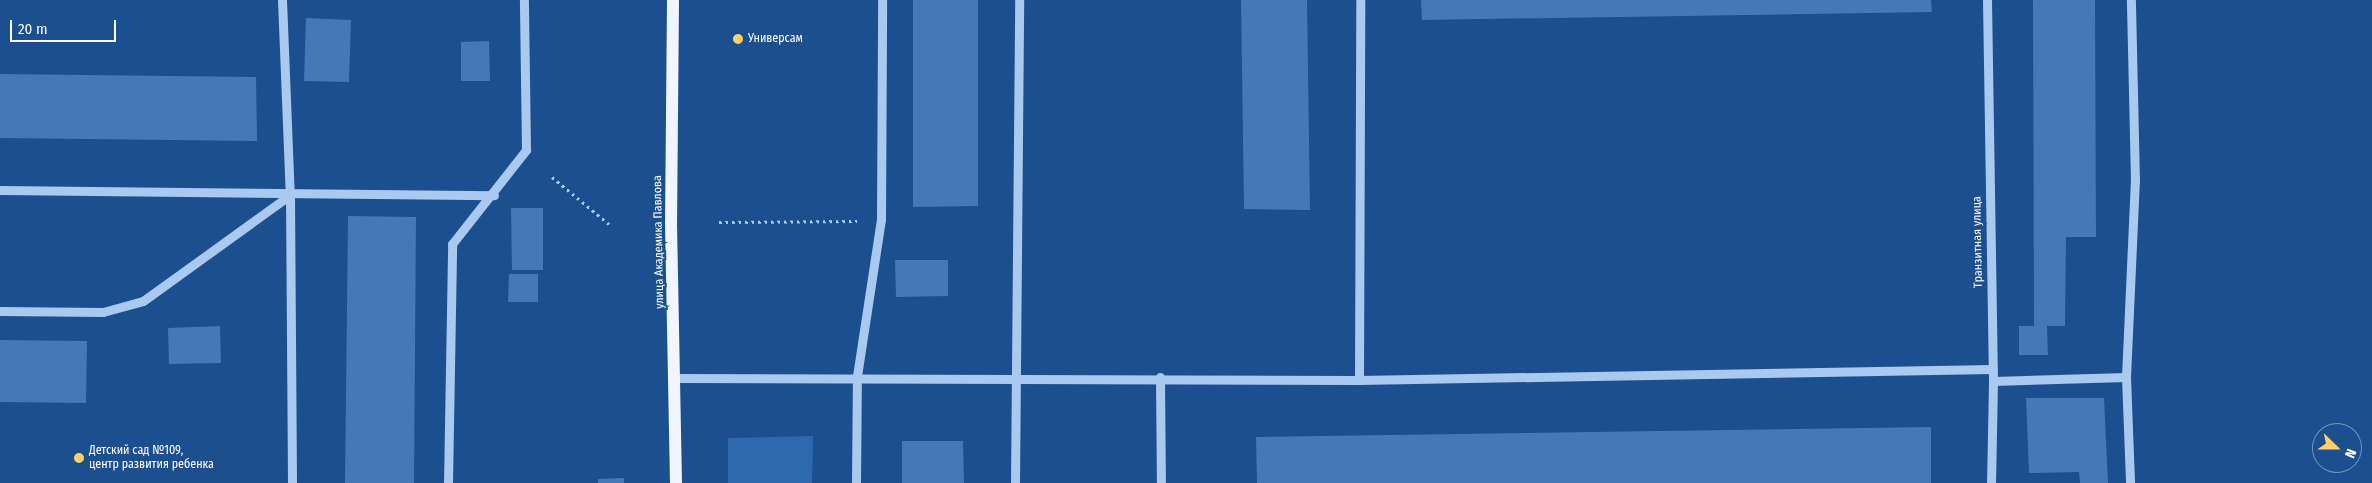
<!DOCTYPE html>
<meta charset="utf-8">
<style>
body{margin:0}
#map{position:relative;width:2372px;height:483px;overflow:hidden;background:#1b4f8f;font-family:"Fira Sans Condensed",sans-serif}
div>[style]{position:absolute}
.green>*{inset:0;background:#2e69ad}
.building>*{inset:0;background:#4478b7}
.path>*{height:3px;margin-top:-1.5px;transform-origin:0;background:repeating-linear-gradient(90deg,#a9c9ee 0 2.5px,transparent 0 6.5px)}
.minor>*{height:9px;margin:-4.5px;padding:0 4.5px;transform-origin:4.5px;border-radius:4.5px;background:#a9c9ee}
.major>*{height:12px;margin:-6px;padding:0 6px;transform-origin:6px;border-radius:6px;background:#f0f6ff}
.dots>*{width:14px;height:14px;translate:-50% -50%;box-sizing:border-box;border:2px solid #1b4f8f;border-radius:50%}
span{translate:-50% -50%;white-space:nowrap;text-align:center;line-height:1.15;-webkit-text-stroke:4px #1b4f8f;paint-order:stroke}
.poi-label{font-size:12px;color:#fff}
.left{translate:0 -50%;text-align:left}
.street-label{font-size:12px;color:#fff}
.north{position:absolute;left:2312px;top:423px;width:50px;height:50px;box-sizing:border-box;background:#1b4f8f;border:1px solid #7695bc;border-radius:50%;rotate:112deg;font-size:14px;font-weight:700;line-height:20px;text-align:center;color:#fff}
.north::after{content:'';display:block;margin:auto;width:18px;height:22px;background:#ffd166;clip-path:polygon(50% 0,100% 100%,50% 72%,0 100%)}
.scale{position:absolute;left:10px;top:20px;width:106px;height:22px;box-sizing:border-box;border:2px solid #fff;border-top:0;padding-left:6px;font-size:15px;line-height:18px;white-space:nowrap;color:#fff;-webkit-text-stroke:4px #1b4f8f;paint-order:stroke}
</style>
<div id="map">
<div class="green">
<i style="clip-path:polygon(813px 436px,812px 483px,728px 483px,728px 438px)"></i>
</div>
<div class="building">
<i style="clip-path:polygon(913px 0,978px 0,978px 206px,913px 207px)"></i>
<i style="clip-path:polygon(1241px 0,1307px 0,1310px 210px,1244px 209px)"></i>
<i style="clip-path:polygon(1421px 0,1931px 0,1932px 12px,1422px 20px)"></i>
<i style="clip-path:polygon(2033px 0,2095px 0,2096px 237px,2066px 237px,2065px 326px,2047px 326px,2048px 355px,2019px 355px,2019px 326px,2034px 326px)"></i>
<i style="clip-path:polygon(306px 18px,351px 20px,349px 82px,304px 81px)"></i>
<i style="clip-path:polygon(489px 41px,490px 81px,461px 81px,461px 42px)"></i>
<i style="clip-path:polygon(0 74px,256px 77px,257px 141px,0 138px)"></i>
<i style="clip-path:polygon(511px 208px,543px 208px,543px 270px,512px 270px)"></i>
<i style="clip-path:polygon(348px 216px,416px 217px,414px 483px,345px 483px)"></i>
<i style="clip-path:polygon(895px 260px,948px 260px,948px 296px,896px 297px)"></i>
<i style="clip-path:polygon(509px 274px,538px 274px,538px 302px,508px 302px)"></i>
<i style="clip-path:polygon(220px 326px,221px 363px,169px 364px,168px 328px)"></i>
<i style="clip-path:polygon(0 340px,87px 341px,86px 403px,0 402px)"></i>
<i style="clip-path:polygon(2026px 398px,2104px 398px,2108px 483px,2080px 483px,2079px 472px,2029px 473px)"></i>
<i style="clip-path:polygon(1931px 427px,1931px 483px,1257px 483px,1256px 437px)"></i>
<i style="clip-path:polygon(902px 441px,963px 441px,964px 483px,902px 483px)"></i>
<i style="clip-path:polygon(624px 478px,624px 483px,598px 483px,598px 479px)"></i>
</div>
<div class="path">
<i style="left:552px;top:177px;width:74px;rotate:39.5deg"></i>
<i style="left:719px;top:222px;width:138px;rotate:-0.4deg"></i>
</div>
<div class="minor">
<i style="left:282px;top:0;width:195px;rotate:87.7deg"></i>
<i style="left:290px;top:195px;width:288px;rotate:89.6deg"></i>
<i style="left:1987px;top:0;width:381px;rotate:89.1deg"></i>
<i style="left:1993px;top:381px;width:102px;rotate:91.1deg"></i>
<i style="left:0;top:190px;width:494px;rotate:0.6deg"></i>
<i style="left:0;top:311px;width:103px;rotate:0.6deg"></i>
<i style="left:103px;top:312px;width:41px;rotate:-15.4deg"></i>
<i style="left:143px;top:301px;width:181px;rotate:-35.8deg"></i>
<i style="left:1160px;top:377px;width:106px;rotate:89.5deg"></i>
<i style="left:2126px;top:377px;width:106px;rotate:87.8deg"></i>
<i style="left:675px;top:378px;width:684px;rotate:0.17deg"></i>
<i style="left:1359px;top:380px;width:634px;rotate:-0.99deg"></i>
<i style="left:1359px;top:380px;width:380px;rotate:-89.8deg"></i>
<i style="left:1993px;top:381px;width:133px;rotate:-1.7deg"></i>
<i style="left:2126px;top:377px;width:196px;rotate:-87.4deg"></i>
<i style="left:2135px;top:181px;width:181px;rotate:-91.3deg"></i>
<i style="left:448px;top:483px;width:239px;rotate:-89deg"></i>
<i style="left:452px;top:244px;width:120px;rotate:-51.8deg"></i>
<i style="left:526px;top:150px;width:150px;rotate:-90.8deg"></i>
<i style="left:856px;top:483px;width:107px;rotate:-89.5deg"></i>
<i style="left:857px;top:376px;width:158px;rotate:-81.3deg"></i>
<i style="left:881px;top:220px;width:220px;rotate:-89.7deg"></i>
<i style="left:1015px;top:483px;width:483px;rotate:-89.5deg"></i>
</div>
<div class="major">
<i style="left:673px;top:0;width:223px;rotate:90.5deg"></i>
<i style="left:671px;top:223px;width:260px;rotate:88.9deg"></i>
</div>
<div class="dots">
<i style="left:738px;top:39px;background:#ffd166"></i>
<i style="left:79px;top:458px;background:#ffd166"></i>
</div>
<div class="poi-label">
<span class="left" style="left:748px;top:39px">Универсам</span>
<span class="left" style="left:89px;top:458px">Детский сад №109,<br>центр развития ребенка</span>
</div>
<div class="street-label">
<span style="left:659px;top:242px;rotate:-91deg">улица Академика Павлова</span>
<span style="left:1978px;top:242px;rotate:-91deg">Транзитная улица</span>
</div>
<div class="north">N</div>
<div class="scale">20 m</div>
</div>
